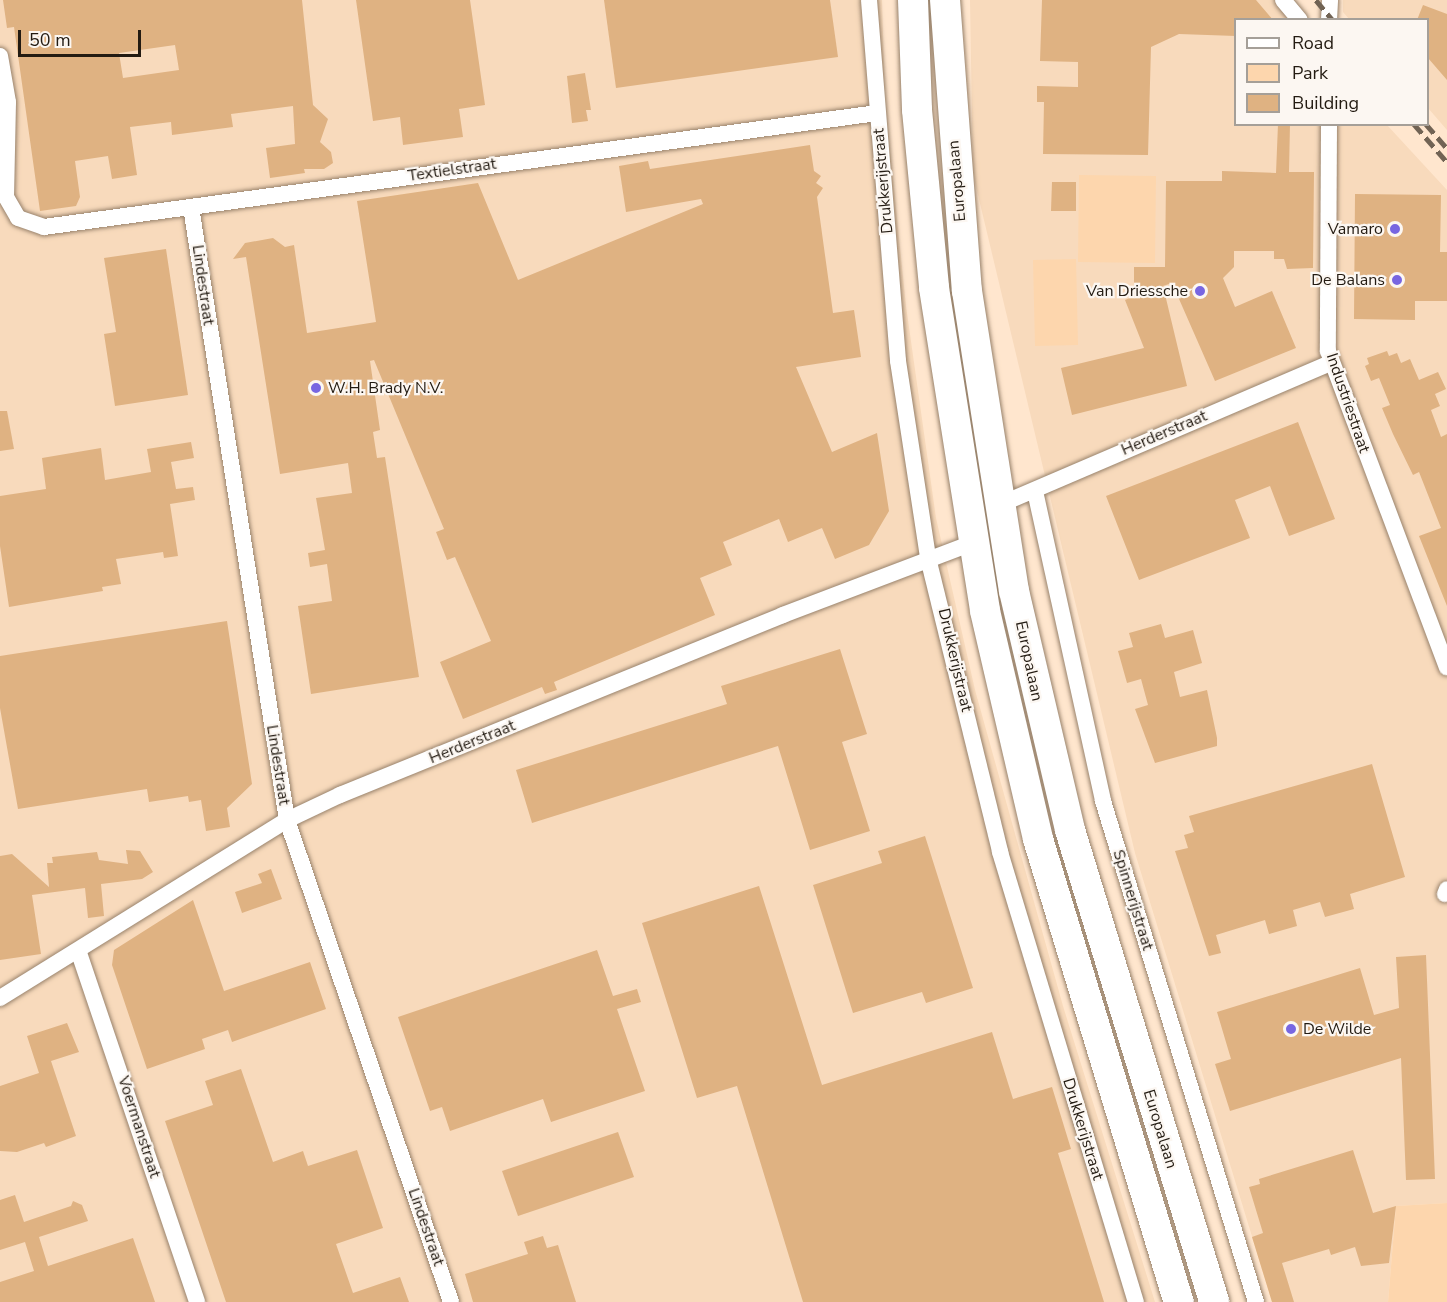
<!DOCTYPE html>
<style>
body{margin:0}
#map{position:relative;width:1447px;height:1302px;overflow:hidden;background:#ffe6ce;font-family:"Nunito Sans",sans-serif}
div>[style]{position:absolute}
.built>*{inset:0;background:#f8dabc}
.green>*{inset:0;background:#fdd6ad}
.building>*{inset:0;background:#dfb282}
.roads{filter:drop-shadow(0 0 2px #98826b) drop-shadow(0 0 2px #98826b)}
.street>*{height:16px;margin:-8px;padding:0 8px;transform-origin:8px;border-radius:8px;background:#fff}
.highway>*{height:30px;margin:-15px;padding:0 15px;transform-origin:15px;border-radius:15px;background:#fff}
.rail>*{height:4.5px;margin-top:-2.25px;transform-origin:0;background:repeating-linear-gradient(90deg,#716354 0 12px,transparent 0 18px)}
.dots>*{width:16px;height:16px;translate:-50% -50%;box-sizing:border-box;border:3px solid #fcf7f2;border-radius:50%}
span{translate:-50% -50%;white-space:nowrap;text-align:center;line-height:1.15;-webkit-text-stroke:4.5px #fcf7f2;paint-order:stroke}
.street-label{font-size:16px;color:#231b12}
.poi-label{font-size:16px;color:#231b12}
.right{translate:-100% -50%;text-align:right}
.left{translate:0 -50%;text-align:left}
.legend{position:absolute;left:1234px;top:18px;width:195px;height:108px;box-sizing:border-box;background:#fcf7f2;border:2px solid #a59f98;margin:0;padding:8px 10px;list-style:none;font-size:18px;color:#231b12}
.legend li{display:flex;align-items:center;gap:12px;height:30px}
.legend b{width:30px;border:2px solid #a59f98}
.scale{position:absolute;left:18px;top:30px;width:123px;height:27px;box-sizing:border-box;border:3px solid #231b12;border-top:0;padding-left:8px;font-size:18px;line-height:21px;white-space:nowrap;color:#231b12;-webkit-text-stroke:4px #fcf7f2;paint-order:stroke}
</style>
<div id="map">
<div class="built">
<i style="clip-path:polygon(0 0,882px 0,885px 101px,906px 306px,936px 518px,975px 690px,1063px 1006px,1155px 1302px,0 1302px)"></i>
<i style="clip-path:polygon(970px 0,1275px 0,1292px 19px,1236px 20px,1236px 124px,1387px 125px,1447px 190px,1447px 1203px,1396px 1206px,1388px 1302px,1272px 1302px,1135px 853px,973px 174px)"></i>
<i style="clip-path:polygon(1343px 0,1447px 0,1447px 130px,1428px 108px,1428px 20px,1349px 19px,1343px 12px)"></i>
</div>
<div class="green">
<i style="clip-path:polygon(1079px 175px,1156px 176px,1155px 263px,1078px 262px)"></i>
<i style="clip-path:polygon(1076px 259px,1078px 345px,1035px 346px,1033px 260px)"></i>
<i style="clip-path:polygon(1447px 1203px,1447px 1302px,1388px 1302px,1396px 1206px)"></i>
</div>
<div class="building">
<i style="clip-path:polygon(evenodd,3px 0,302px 0,313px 105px,328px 119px,320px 142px,331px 152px,333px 163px,324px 169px,304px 169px,305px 173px,270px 178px,266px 148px,295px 144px,293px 106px,231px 114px,233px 127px,172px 135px,171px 122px,130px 127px,137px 175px,112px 179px,108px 156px,75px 161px,80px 197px,76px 206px,40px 211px,14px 27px,7px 28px,3px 0,175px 45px,179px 70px,123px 78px,119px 53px,175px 45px)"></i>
<i style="clip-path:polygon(356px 0,470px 0,485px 105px,459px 109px,463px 137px,403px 145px,400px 117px,373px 121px)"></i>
<i style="clip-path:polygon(604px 0,830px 0,838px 57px,616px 88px)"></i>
<i style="clip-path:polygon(1042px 0,1256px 0,1273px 20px,1236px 20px,1236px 36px,1179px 34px,1151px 47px,1148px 155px,1043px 154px,1044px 102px,1037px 102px,1037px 86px,1078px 87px,1078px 62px,1040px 61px)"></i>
<i style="clip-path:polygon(1423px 5px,1447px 14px,1447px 80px,1428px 58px,1428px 20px,1417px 20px)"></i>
<i style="clip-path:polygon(585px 73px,591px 110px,586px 110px,588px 121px,572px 123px,567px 76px)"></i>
<i style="clip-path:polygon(1278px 124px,1290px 124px,1289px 172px,1314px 172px,1313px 268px,1287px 269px,1284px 259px,1274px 259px,1274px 251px,1234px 251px,1234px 267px,1223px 278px,1235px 307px,1272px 291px,1296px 348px,1215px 381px,1172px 283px,1163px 286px,1187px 386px,1072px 415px,1061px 368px,1144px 348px,1125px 300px,1134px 296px,1134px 267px,1165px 267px,1166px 181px,1222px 181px,1222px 171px,1276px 173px)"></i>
<i style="clip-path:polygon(810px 145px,814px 171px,821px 176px,816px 183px,823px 188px,817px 197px,833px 313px,854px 310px,861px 357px,796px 367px,832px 452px,877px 433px,889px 511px,869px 545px,835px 559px,822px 528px,788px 542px,779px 519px,723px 542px,732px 565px,700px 578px,715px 615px,554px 682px,557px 690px,545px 694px,542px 687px,463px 719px,440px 662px,491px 641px,455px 557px,447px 560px,436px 532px,444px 529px,374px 360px,370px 361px,380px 430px,373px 432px,377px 458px,385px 457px,419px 677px,311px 694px,298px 606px,332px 601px,327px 564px,310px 567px,308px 553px,325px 550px,316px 498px,352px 493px,348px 463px,280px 474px,246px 257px,233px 259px,245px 243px,273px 238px,285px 247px,294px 245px,307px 333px,376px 322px,357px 201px,478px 183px,518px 280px,703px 204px,701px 199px,626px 212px,619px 166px,648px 161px,650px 169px)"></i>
<i style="clip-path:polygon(1052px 182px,1076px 182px,1076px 211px,1051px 211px)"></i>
<i style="clip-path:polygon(1355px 194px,1441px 195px,1440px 252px,1447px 252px,1447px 301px,1415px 301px,1415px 320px,1354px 319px)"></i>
<i style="clip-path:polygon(166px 249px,188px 395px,115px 406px,104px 334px,116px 332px,104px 258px)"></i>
<i style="clip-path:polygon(1387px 351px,1389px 356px,1397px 353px,1401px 363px,1410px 359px,1419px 380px,1438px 372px,1446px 389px,1435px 394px,1440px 406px,1431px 410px,1441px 437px,1447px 434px,1447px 606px,1419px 536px,1441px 528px,1419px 472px,1413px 475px,1393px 434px,1382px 408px,1390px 405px,1379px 378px,1371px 381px,1365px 366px,1369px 364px,1367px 358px)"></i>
<i style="clip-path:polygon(0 411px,7px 411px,14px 449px,0 451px)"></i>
<i style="clip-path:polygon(1298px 422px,1335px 519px,1289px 536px,1270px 486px,1235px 500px,1250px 538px,1139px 580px,1106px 496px)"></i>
<i style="clip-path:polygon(191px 442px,194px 458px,171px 462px,176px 489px,193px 487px,195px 500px,170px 504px,178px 556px,164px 558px,163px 552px,116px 559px,121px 584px,102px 587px,103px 591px,9px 607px,0 546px,0 496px,46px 489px,42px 458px,101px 448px,105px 480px,151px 472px,147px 449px)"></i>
<i style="clip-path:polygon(227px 621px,252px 784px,227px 808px,230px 827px,206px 831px,201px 800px,189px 802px,188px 796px,149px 802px,147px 789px,18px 809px,0 708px,0 656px)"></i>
<i style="clip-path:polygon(1161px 624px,1165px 638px,1193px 630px,1202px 663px,1174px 672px,1180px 697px,1207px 690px,1217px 738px,1217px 746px,1155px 763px,1135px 709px,1148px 705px,1141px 679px,1127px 683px,1118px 651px,1133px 647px,1129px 633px)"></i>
<i style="clip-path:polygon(840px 649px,867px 734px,842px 742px,870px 831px,810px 850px,778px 746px,532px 823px,516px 770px,727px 704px,721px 686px)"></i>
<i style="clip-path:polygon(1372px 764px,1405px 877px,1350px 894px,1354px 909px,1325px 917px,1320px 902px,1293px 910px,1297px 926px,1269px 934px,1265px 920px,1216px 935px,1221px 953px,1209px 956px,1175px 851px,1188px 848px,1184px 835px,1194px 832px,1189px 816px)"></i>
<i style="clip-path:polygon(925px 836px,973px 988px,926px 1003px,922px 992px,853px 1013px,813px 885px,882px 863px,878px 851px)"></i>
<i style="clip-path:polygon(126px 850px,140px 851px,153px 872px,142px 879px,101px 884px,104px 916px,88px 918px,85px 888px,32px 895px,41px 954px,0 960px,0 856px,12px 854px,49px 887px,47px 863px,53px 863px,52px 857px,97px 852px,99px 860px,128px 864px)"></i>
<i style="clip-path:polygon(271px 869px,282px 899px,242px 913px,235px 892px,262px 883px,258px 874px)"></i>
<i style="clip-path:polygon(759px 886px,822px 1085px,992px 1032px,1013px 1099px,1052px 1087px,1071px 1149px,1058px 1153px,1104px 1302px,803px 1302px,737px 1086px,697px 1098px,642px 923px)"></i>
<i style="clip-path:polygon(193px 900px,224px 991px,310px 962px,326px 1009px,232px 1042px,228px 1030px,202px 1039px,205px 1049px,147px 1069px,112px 965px,114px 950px)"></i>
<i style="clip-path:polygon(597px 950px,613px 996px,637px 989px,641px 1002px,617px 1009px,645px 1091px,551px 1122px,543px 1099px,450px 1131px,442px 1107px,430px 1111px,398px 1017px)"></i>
<i style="clip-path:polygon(1426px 955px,1435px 1179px,1406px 1180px,1401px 1058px,1230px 1111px,1215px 1064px,1231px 1059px,1217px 1012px,1360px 968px,1374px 1015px,1399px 1008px,1396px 957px)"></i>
<i style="clip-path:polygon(67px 1023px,79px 1052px,51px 1061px,76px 1136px,46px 1147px,44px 1143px,17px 1152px,0 1151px,0 1086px,39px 1073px,27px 1036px)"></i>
<i style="clip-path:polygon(241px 1069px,273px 1162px,303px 1151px,308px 1166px,357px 1150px,383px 1228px,336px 1244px,353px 1293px,400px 1277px,409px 1302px,226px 1302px,165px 1121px,213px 1105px,205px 1081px)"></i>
<i style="clip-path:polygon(618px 1132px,634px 1177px,518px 1216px,502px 1171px)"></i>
<i style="clip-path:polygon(1353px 1150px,1373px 1213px,1396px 1206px,1389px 1263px,1361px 1266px,1355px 1247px,1331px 1255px,1329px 1249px,1282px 1263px,1294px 1302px,1272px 1302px,1252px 1237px,1263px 1233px,1249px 1187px,1260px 1184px,1259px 1179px)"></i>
<i style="clip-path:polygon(15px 1195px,24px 1222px,71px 1206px,73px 1201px,82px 1205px,88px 1221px,39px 1237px,48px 1266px,133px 1238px,155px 1302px,0 1302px,0 1282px,34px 1271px,25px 1242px,0 1250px,0 1200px)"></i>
<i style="clip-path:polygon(543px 1236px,547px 1248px,558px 1245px,576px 1302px,473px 1302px,465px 1274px,528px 1254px,524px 1242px)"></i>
</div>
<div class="roads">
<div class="street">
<i style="left:869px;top:0;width:362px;rotate:85.4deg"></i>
<i style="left:898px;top:361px;width:199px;rotate:81.3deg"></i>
<i style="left:928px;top:558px;width:303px;rotate:76.2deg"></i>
<i style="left:1000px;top:852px;width:470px;rotate:73.2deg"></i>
<i style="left:1283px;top:0;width:26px;rotate:50deg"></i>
<i style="left:1329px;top:20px;width:20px;rotate:-87deg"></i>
<i style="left:0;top:56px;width:47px;rotate:80.1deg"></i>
<i style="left:8px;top:102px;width:95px;rotate:91.2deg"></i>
<i style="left:6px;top:197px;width:24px;rotate:60deg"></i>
<i style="left:18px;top:218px;width:28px;rotate:19deg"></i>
<i style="left:44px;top:227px;width:841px;rotate:-7.79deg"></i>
<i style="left:1329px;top:124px;width:227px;rotate:90.3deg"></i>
<i style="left:1328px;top:351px;width:338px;rotate:69.4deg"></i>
<i style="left:191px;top:207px;width:620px;rotate:81.1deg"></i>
<i style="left:287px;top:820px;width:509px;rotate:71.21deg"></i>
<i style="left:1035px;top:491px;width:317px;rotate:77.6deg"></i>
<i style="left:1103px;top:801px;width:524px;rotate:73.02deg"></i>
<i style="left:999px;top:505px;width:361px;rotate:-23.2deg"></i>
<i style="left:1445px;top:894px;width:5px;rotate:-68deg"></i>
<i style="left:79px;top:953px;width:368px;rotate:71.3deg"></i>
<i style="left:0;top:998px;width:338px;rotate:-31.8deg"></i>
<i style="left:287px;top:820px;width:59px;rotate:-25.3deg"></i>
<i style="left:340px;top:795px;width:478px;rotate:-22.1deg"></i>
<i style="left:783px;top:615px;width:203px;rotate:-20.8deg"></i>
</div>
<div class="highway">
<i style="left:913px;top:0;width:110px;rotate:87.9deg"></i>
<i style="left:917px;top:110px;width:179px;rotate:84.5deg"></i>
<i style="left:934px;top:288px;width:327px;rotate:81deg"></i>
<i style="left:985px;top:611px;width:234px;rotate:76.9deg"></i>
<i style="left:1038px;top:839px;width:484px;rotate:73.1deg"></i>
<i style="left:945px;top:0;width:292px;rotate:85.7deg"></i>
<i style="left:967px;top:291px;width:304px;rotate:81.1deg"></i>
<i style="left:1014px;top:591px;width:245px;rotate:76.8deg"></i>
<i style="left:1070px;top:830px;width:493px;rotate:73deg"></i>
</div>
</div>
<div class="rail">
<i style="left:1316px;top:0;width:26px;rotate:50deg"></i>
<i style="left:1414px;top:124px;width:50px;rotate:49deg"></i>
<i style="left:1426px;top:124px;width:32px;rotate:49deg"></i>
</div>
<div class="dots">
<i style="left:1395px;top:229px;background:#7866e1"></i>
<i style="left:1397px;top:280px;background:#7866e1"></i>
<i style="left:1200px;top:291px;background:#7866e1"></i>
<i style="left:316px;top:388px;background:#7866e1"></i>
<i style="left:1291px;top:1029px;background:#7866e1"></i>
</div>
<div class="street-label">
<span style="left:452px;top:170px;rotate:-8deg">Textielstraat</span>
<span style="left:883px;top:181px;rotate:-95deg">Drukkerijstraat</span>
<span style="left:957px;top:181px;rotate:-95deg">Europalaan</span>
<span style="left:203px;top:285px;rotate:82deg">Lindestraat</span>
<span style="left:1348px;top:403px;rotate:71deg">Industriestraat</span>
<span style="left:1164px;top:433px;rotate:-23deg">Herderstraat</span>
<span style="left:955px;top:660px;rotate:77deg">Drukkerijstraat</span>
<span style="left:1029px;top:661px;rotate:78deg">Europalaan</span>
<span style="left:472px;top:742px;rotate:-22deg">Herderstraat</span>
<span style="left:278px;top:765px;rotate:81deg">Lindestraat</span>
<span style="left:1133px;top:900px;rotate:73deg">Spinnerijstraat</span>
<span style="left:139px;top:1127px;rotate:72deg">Voermanstraat</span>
<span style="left:1083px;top:1129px;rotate:73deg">Drukkerijstraat</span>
<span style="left:1160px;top:1129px;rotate:73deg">Europalaan</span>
<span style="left:426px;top:1227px;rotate:71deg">Lindestraat</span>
</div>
<div class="poi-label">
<span class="right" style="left:1383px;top:229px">Vamaro</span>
<span class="right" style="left:1385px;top:280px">De Balans</span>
<span class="right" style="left:1188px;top:291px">Van Driessche</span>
<span class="left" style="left:328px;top:388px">W.H. Brady N.V.</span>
<span class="left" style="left:1303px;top:1029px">De Wilde</span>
</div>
<ul class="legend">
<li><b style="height:8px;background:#fff"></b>Road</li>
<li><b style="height:16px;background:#fdd6ad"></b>Park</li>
<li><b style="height:16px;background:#dfb282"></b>Building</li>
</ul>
<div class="scale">50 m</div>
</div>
